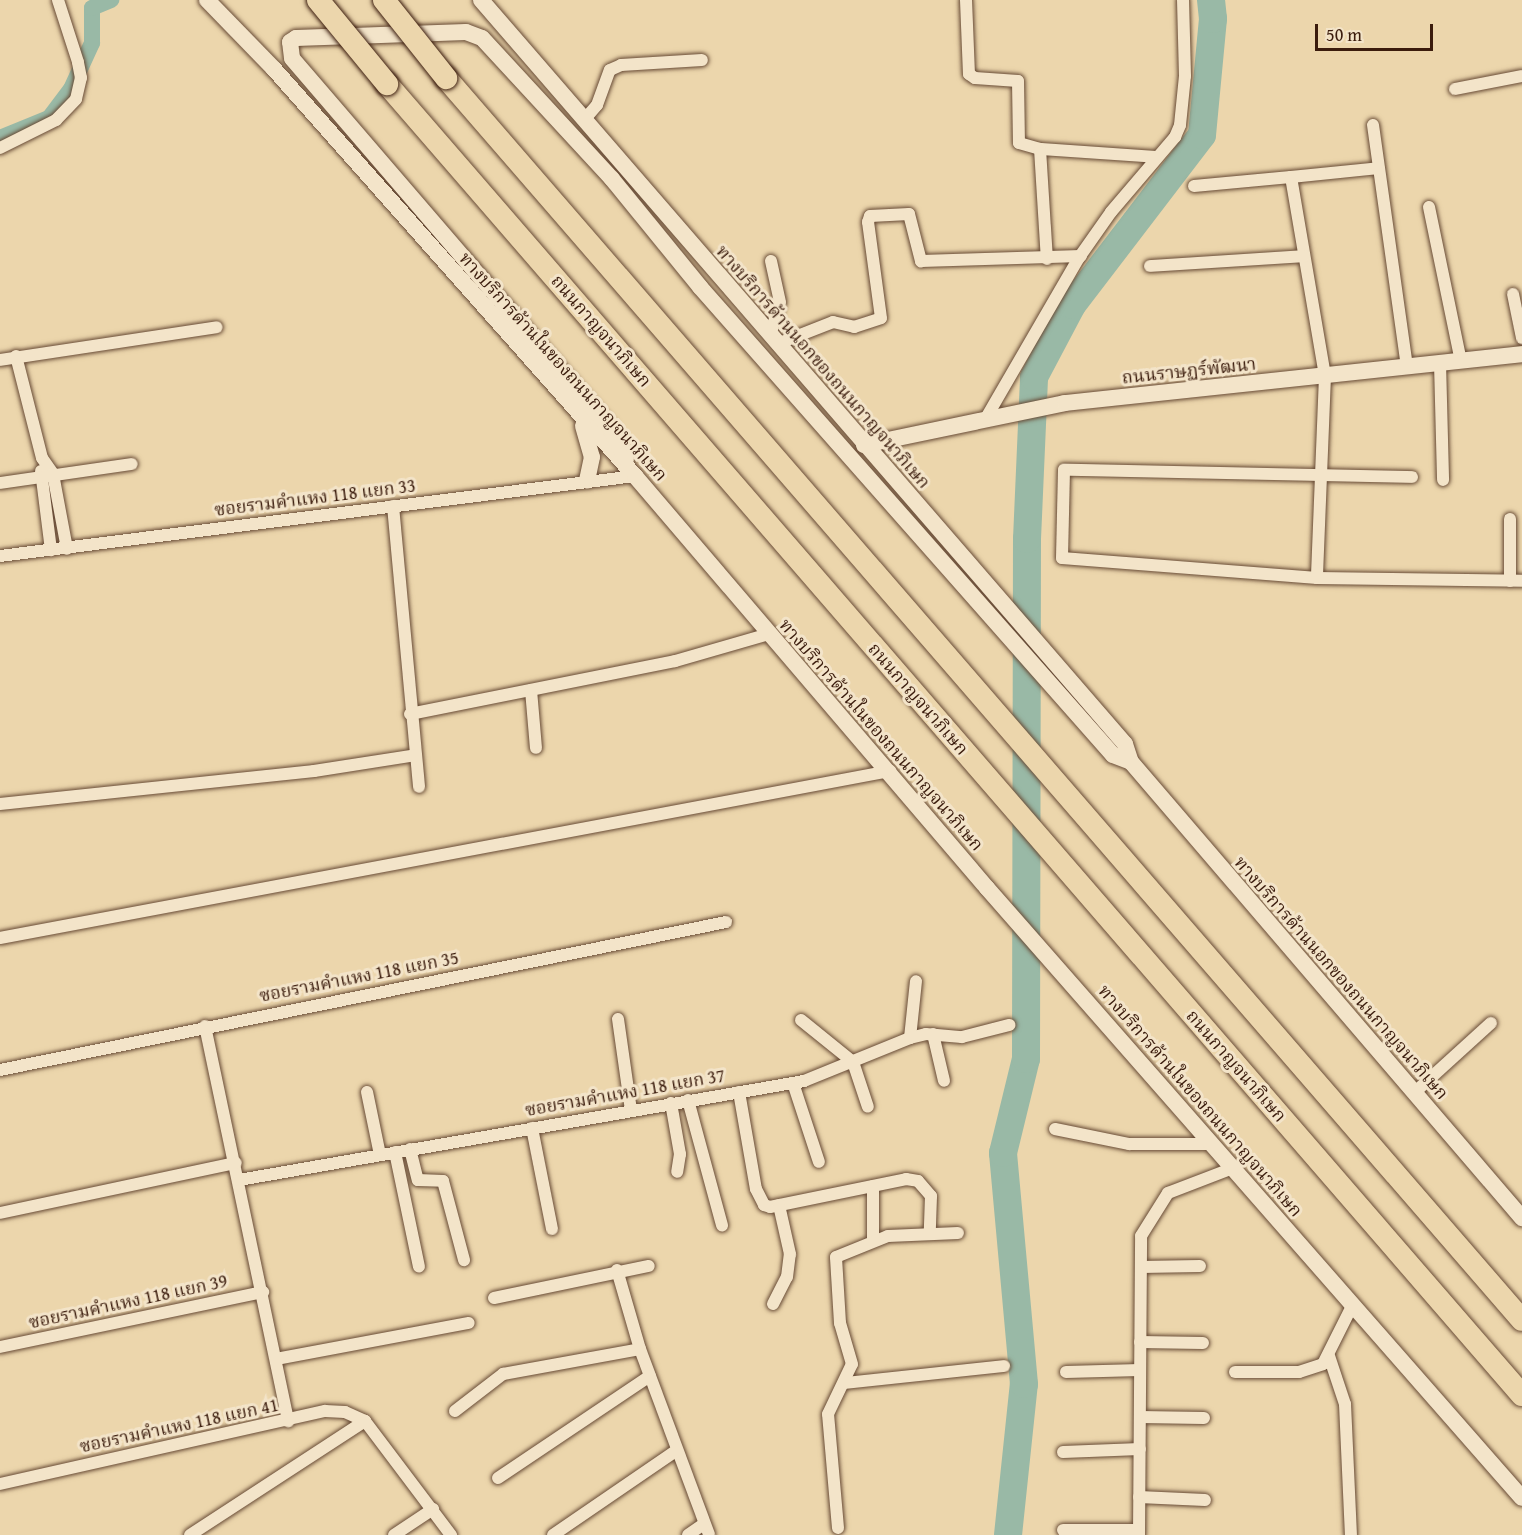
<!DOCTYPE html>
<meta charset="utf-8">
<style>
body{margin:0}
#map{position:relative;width:1522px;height:1535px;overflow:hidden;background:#ecd6ac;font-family:"Gentium Book Plus","Noto Serif Thai",serif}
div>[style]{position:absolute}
.canal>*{height:16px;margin:-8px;padding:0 8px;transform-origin:8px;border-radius:8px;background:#99b9a6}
.river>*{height:28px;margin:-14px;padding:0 14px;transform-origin:14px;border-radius:14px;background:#99b9a6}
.roads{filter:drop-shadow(0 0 2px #674a35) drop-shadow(0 0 2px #674a35)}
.street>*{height:12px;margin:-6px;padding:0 6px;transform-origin:6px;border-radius:6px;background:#f3e4c9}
.secondary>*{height:16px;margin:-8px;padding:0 8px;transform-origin:8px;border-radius:8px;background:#f3e4c9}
.highway>*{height:22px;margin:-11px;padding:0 11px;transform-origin:11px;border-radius:11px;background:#ecd6ac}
.bridges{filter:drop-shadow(0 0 2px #3b1c0d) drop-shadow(0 0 2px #3b1c0d)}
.highway-bridge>*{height:22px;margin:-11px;padding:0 11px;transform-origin:11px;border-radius:11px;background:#ecd6ac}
span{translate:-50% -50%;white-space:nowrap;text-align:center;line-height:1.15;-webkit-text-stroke:6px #f3e4c9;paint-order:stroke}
.street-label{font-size:18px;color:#3b1c0d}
.scale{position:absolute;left:1315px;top:24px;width:118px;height:27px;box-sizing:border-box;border:3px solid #3b1c0d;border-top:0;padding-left:8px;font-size:18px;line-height:21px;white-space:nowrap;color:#3b1c0d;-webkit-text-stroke:4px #f3e4c9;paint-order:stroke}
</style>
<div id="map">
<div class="canal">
<i style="left:0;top:138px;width:53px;rotate:-22.2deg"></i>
<i style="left:49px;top:118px;width:36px;rotate:-53deg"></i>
<i style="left:71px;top:89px;width:51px;rotate:-65.5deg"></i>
<i style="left:92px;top:43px;width:35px;rotate:-90deg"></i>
<i style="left:92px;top:8px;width:21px;rotate:-23deg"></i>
</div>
<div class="river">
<i style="left:1008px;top:1535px;width:152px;rotate:-84deg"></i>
<i style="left:1024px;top:1384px;width:232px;rotate:-95.2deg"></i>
<i style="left:1003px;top:1153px;width:97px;rotate:-76.3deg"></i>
<i style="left:1026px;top:1059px;width:520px;rotate:-89.89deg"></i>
<i style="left:1027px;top:539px;width:162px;rotate:-87.5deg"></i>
<i style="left:1034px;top:377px;width:81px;rotate:-62.2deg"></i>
<i style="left:1072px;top:305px;width:214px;rotate:-52.6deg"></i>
<i style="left:1202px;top:135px;width:117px;rotate:-84.6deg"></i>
<i style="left:1213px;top:19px;width:19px;rotate:-96deg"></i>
</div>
<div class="roads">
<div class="street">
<i style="left:966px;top:0;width:74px;rotate:87.7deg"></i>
<i style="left:969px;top:74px;width:7px;rotate:34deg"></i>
<i style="left:975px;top:78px;width:43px;rotate:4deg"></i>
<i style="left:1018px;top:81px;width:62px;rotate:89.1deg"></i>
<i style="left:1019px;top:143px;width:22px;rotate:16deg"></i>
<i style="left:1040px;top:149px;width:117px;rotate:3.9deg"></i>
<i style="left:1455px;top:89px;width:68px;rotate:-11deg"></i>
<i style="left:584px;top:120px;width:20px;rotate:-49deg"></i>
<i style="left:597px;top:105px;width:37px;rotate:-70deg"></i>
<i style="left:610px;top:70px;width:12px;rotate:-24deg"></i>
<i style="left:621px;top:65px;width:81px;rotate:-3.5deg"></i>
<i style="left:1373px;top:125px;width:244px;rotate:82deg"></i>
<i style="left:0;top:148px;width:63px;rotate:-26.6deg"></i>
<i style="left:56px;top:120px;width:29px;rotate:-46deg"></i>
<i style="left:76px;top:99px;width:22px;rotate:-77deg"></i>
<i style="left:81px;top:78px;width:16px;rotate:-101deg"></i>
<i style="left:78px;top:62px;width:65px;rotate:-107.9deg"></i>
<i style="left:1040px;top:149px;width:110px;rotate:86.4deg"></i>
<i style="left:1291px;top:177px;width:88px;rotate:-5.8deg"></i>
<i style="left:1194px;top:186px;width:97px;rotate:-5.3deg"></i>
<i style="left:1291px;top:177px;width:202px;rotate:80.3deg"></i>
<i style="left:1325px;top:376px;width:202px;rotate:92.3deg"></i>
<i style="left:1429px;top:207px;width:157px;rotate:78.3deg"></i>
<i style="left:1150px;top:266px;width:154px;rotate:-3.7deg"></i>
<i style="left:1513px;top:294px;width:45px;rotate:78.4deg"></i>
<i style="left:770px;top:336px;width:35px;rotate:-74deg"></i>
<i style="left:780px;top:302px;width:42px;rotate:-102.4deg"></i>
<i style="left:777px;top:344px;width:60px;rotate:-21.4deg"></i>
<i style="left:833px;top:322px;width:22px;rotate:13deg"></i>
<i style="left:854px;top:327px;width:28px;rotate:-18deg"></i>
<i style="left:881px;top:318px;width:97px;rotate:-97.7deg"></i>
<i style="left:868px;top:222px;width:6px;rotate:-72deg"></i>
<i style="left:870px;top:216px;width:39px;rotate:-3deg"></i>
<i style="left:909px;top:214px;width:49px;rotate:75.7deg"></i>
<i style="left:921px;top:261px;width:160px;rotate:-1.8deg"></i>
<i style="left:16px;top:356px;width:105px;rotate:75.7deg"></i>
<i style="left:42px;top:458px;width:19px;rotate:55deg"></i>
<i style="left:53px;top:474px;width:76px;rotate:79.4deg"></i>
<i style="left:0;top:360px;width:219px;rotate:-8.6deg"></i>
<i style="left:1440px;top:363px;width:117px;rotate:88.5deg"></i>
<i style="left:986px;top:418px;width:184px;rotate:-59.9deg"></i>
<i style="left:1078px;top:259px;width:57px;rotate:-54.9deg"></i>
<i style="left:1111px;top:212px;width:99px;rotate:-49.5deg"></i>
<i style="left:1175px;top:137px;width:13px;rotate:-67deg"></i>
<i style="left:1180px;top:125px;width:49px;rotate:-84.2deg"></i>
<i style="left:1185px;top:76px;width:76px;rotate:-91.5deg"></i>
<i style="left:41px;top:471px;width:80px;rotate:82.8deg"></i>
<i style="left:1412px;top:477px;width:348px;rotate:-178.8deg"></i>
<i style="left:1064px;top:470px;width:88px;rotate:91.3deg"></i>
<i style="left:1062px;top:558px;width:256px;rotate:4.5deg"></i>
<i style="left:1317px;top:578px;width:205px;rotate:0.8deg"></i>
<i style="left:0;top:483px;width:133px;rotate:-8.2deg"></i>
<i style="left:393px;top:506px;width:282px;rotate:84.7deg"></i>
<i style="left:1510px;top:519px;width:62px;rotate:90deg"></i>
<i style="left:0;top:556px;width:640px;rotate:-7.18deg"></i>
<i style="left:531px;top:690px;width:58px;rotate:85.1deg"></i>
<i style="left:410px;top:714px;width:270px;rotate:-11.3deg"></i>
<i style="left:675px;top:661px;width:98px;rotate:-16deg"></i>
<i style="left:0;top:804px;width:316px;rotate:-6deg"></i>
<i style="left:314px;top:771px;width:103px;rotate:-8.9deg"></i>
<i style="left:0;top:938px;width:906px;rotate:-10.63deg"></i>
<i style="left:618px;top:1019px;width:92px;rotate:81.9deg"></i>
<i style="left:801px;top:1020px;width:67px;rotate:38.9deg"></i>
<i style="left:853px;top:1062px;width:47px;rotate:71.6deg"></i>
<i style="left:205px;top:1026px;width:404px;rotate:78.1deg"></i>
<i style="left:933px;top:1034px;width:48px;rotate:76.8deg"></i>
<i style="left:910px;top:1038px;width:57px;rotate:-84deg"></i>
<i style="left:0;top:1070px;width:741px;rotate:-11.52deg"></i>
<i style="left:793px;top:1083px;width:83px;rotate:71.8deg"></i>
<i style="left:367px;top:1092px;width:64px;rotate:78.3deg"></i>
<i style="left:739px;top:1092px;width:98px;rotate:80.1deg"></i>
<i style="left:756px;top:1189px;width:18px;rotate:63deg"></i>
<i style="left:764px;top:1205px;width:6px;rotate:18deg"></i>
<i style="left:770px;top:1207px;width:139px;rotate:-11.6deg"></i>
<i style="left:906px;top:1179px;width:12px;rotate:9deg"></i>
<i style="left:918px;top:1181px;width:20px;rotate:49deg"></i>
<i style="left:931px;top:1196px;width:38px;rotate:92deg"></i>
<i style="left:1414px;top:1093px;width:104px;rotate:-42.3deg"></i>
<i style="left:688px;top:1100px;width:130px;rotate:74.8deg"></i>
<i style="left:671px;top:1103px;width:52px;rotate:80deg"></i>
<i style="left:680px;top:1154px;width:18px;rotate:99deg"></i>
<i style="left:532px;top:1128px;width:103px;rotate:78.8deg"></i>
<i style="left:1055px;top:1129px;width:76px;rotate:11.5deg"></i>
<i style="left:1129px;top:1144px;width:83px"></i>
<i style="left:410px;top:1149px;width:32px;rotate:76deg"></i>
<i style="left:418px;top:1180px;width:25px;rotate:2deg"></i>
<i style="left:443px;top:1181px;width:82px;rotate:75.1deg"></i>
<i style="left:395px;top:1152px;width:117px;rotate:78.2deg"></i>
<i style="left:239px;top:1180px;width:574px;rotate:-9.94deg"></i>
<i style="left:804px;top:1081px;width:114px;rotate:-22.1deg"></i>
<i style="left:910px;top:1038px;width:16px;rotate:-14deg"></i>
<i style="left:926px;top:1034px;width:36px;rotate:5deg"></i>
<i style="left:962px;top:1037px;width:49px;rotate:-14.3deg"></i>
<i style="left:0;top:1213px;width:241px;rotate:-12deg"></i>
<i style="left:873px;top:1239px;width:53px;rotate:-90deg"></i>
<i style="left:1141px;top:1267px;width:59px;rotate:-1deg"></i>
<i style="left:617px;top:1270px;width:82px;rotate:73.8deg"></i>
<i style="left:640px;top:1349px;width:198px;rotate:69.6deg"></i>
<i style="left:494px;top:1298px;width:158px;rotate:-11.7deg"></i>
<i style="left:773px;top:1304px;width:30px;rotate:-63deg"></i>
<i style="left:787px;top:1277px;width:23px;rotate:-83deg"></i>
<i style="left:790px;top:1254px;width:50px;rotate:-102.7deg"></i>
<i style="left:1140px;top:1342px;width:63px;rotate:0.9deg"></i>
<i style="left:0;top:1347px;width:269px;rotate:-11.8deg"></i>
<i style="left:1329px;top:1356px;width:51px;rotate:71.6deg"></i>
<i style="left:1345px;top:1404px;width:131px;rotate:87.4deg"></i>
<i style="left:276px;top:1359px;width:196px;rotate:-10.6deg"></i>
<i style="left:1066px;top:1372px;width:74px;rotate:-1.5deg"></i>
<i style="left:1235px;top:1372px;width:64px"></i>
<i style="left:1299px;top:1372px;width:25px;rotate:-18deg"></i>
<i style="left:1323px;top:1364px;width:65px;rotate:-63.4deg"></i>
<i style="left:845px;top:1383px;width:160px;rotate:-6.1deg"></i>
<i style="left:455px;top:1411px;width:61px;rotate:-37.6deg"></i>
<i style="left:503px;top:1374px;width:139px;rotate:-10.3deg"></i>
<i style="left:1140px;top:1417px;width:64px;rotate:0.9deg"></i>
<i style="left:1063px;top:1452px;width:77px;rotate:-2.2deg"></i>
<i style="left:498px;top:1478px;width:183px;rotate:-33.9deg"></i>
<i style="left:0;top:1484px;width:333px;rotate:-12.7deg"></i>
<i style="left:325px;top:1411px;width:20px;rotate:3deg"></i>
<i style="left:345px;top:1412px;width:22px;rotate:24deg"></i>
<i style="left:1139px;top:1497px;width:66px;rotate:2.6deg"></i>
<i style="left:838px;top:1528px;width:114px;rotate:-95deg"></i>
<i style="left:828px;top:1414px;width:55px;rotate:-64.4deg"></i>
<i style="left:852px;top:1364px;width:43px;rotate:-106.3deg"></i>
<i style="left:840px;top:1323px;width:66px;rotate:-93.5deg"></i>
<i style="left:836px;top:1257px;width:56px;rotate:-22deg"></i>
<i style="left:888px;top:1236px;width:70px;rotate:-2.5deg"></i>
<i style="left:1063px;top:1530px;width:76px"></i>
<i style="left:190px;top:1535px;width:209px;rotate:-33.1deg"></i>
<i style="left:365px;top:1421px;width:143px;rotate:53deg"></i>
<i style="left:394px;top:1535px;width:47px;rotate:-33.7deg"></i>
<i style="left:553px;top:1535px;width:150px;rotate:-34.4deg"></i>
<i style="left:688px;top:1535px;width:19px;rotate:-35deg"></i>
<i style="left:1139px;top:1535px;width:299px;rotate:-89.6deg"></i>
<i style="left:1141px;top:1236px;width:51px;rotate:-57.9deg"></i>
<i style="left:1168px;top:1193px;width:70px;rotate:-21deg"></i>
</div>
<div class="secondary">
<i style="left:207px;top:0;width:96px;rotate:45.8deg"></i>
<i style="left:274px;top:69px;width:544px;rotate:48.43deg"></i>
<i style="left:635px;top:476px;width:542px;rotate:49.49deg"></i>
<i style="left:987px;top:888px;width:811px;rotate:48.75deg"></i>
<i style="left:481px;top:0;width:984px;rotate:49.12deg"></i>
<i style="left:1125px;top:744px;width:19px;rotate:72deg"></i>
<i style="left:1131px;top:762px;width:601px;rotate:49.39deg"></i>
<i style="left:583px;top:426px;width:32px;rotate:74deg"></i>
<i style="left:592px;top:457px;width:24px;rotate:102deg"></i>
<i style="left:864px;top:445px;width:205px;rotate:-11.8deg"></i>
<i style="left:1065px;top:403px;width:460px;rotate:-6.1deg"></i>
<i style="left:626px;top:459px;width:36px;rotate:-118deg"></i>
<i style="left:609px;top:427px;width:486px;rotate:-130.7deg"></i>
<i style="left:292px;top:58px;width:16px;rotate:-97deg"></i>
<i style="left:290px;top:42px;width:7px;rotate:-34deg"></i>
<i style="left:296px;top:38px;width:170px;rotate:-2deg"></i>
<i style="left:466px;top:32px;width:17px;rotate:21deg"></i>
<i style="left:482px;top:38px;width:192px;rotate:47.3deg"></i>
<i style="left:612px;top:179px;width:139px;rotate:50.8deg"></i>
<i style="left:700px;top:287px;width:624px;rotate:48.57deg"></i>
<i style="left:1113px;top:755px;width:19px;rotate:21deg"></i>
</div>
<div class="highway">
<i style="left:446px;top:78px;width:1643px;rotate:49.1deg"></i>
<i style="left:387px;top:84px;width:1734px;rotate:49.12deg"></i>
</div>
</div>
<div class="bridges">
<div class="highway-bridge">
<i style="left:318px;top:0;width:109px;rotate:50.6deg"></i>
<i style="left:384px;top:0;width:100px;rotate:51.5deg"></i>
</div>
</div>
<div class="street-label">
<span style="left:601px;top:331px;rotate:49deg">ถนนกาญจนาภิเษก</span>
<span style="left:563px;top:367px;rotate:48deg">ทางบริการด้านในของถนนกาญจนาภิเษก</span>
<span style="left:823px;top:367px;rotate:49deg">ทางบริการด้านนอกของถนนกาญจนาภิเษก</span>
<span style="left:1189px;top:371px;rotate:-6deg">ถนนราษฏร์พัฒนา</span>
<span style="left:315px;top:498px;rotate:-7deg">ซอยรามคำแหง 118 แยก 33</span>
<span style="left:918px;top:699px;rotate:49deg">ถนนกาญจนาภิเษก</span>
<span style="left:881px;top:735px;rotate:49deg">ทางบริการด้านในของถนนกาญจนาภิเษก</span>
<span style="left:359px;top:977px;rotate:-11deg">ซอยรามคำแหง 118 แยก 35</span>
<span style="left:1341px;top:978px;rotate:49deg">ทางบริการด้านนอกของถนนกาญจนาภิเษก</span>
<span style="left:1236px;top:1066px;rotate:49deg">ถนนกาญจนาภิเษก</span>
<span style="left:625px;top:1093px;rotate:-10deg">ซอยรามคำแหง 118 แยก 37</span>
<span style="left:1200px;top:1101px;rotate:49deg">ทางบริการด้านในของถนนกาญจนาภิเษก</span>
<span style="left:128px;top:1302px;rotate:-12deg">ซอยรามคำแหง 118 แยก 39</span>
<span style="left:179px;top:1426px;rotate:-12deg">ซอยรามคำแหง 118 แยก 41</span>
</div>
<div class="scale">50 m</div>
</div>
